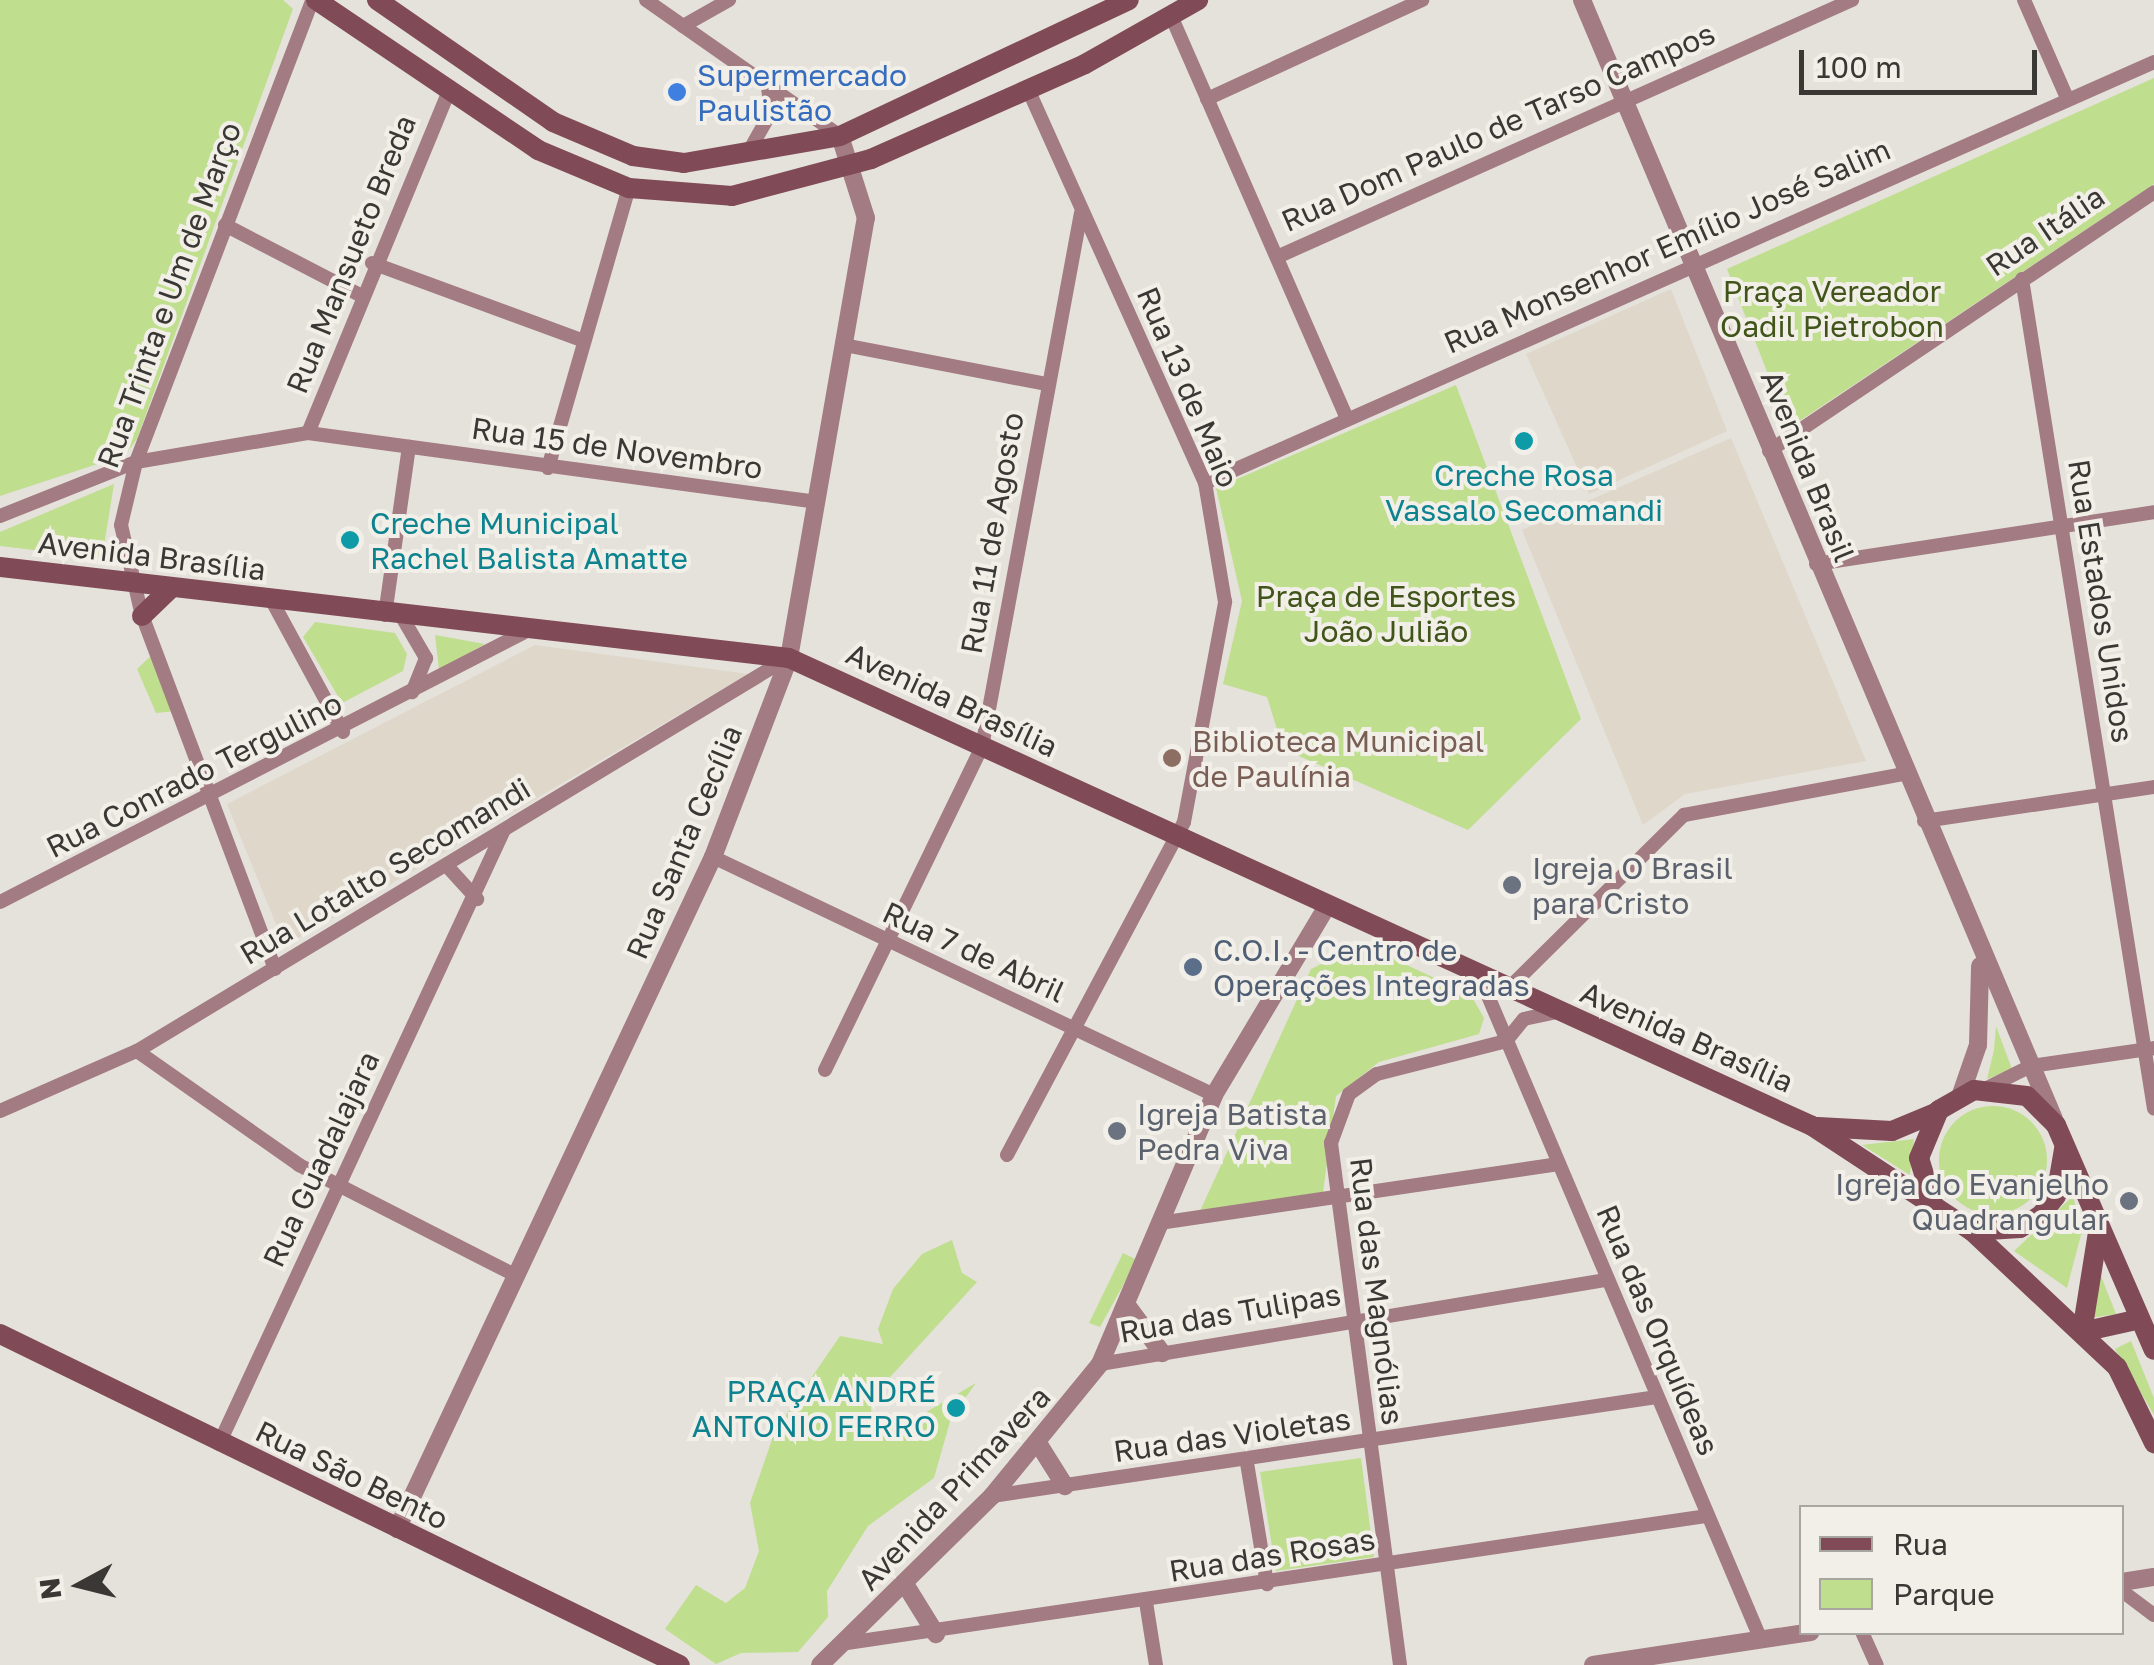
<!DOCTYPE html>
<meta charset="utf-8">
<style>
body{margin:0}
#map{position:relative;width:2154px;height:1665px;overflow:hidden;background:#e5e2db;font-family:"Golos Text",sans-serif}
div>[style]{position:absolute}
.built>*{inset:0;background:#ded7ca}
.green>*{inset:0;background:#bfde8e}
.round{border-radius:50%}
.minor>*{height:14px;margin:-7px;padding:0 7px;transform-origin:7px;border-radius:7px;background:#a37b83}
.tertiary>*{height:18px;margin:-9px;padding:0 9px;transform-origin:9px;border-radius:9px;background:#a37b83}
.secondary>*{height:20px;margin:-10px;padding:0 10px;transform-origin:10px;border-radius:10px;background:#814a57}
.dots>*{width:28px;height:28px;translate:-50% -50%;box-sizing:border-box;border:5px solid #f2efe8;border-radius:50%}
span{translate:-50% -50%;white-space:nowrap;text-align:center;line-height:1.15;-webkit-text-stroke:8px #f2efe8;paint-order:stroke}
.shop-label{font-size:30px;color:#366cbe}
.left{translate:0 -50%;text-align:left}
.street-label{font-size:30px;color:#393835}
.park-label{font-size:30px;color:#41551b}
.culture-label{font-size:30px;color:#0d838f}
.right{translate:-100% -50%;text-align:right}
.education-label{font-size:30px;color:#785e54}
.worship-label{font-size:30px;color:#5b616d}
.service-label{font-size:30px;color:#4e5e75}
.legend{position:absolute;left:1799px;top:1505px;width:325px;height:130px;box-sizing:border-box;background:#f2efe8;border:2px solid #a8a6a0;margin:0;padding:12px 18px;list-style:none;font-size:30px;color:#393835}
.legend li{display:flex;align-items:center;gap:20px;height:50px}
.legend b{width:50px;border:2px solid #a8a6a0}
.north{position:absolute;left:30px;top:1535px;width:100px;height:100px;-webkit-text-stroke:8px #f2efe8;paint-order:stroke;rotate:263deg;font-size:28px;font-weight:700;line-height:40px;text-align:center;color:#393835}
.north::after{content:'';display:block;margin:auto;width:35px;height:45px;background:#393835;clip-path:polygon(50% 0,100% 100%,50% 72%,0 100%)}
.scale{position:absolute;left:1799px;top:50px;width:238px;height:45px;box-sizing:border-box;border:5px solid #393835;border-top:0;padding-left:12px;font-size:30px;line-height:35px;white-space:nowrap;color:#393835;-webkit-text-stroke:8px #f2efe8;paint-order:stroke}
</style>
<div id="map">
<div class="built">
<i style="clip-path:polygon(1671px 289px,1727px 431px,1589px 494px,1526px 354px)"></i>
<i style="clip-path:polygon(1731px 438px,1866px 761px,1685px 794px,1643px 825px,1522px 530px)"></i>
<i style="clip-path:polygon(535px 645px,748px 674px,285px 946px,227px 804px)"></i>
</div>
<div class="green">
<i style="clip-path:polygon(0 0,283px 0,293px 9px,137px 439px,125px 455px,0 496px)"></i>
<i style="clip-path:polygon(2154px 78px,2154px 184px,1789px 428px,1727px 269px)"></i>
<i style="clip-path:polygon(1456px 385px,1581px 719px,1468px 830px,1283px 749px,1267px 697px,1223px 684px,1242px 601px,1216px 488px)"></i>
<i style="clip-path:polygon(114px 484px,102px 558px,0 546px,0 532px)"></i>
<i style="clip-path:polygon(315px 622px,395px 633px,407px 654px,403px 671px,342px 703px,303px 637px)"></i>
<i style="clip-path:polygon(435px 635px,485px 644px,439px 670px)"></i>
<i style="clip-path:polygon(154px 653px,176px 711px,156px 713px,137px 669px)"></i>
<i style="clip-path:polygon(1362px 944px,1471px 995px,1484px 1018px,1479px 1034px,1379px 1062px,1336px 1096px,1323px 1192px,1200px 1211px,1311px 969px)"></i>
<i style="clip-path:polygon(1996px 1026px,2012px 1069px,1987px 1079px,1994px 1050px)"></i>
<i class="round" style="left:1939px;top:1106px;width:108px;height:108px"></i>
<i style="clip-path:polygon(1914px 1139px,1910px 1175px,1862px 1145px)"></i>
<i style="clip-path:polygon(2073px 1196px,2082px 1231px,2067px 1288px,2014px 1251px)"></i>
<i style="clip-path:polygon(952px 1240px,962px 1273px,977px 1282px,870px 1399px,873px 1427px,897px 1429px,976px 1383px,951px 1418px,934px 1478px,868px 1526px,827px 1591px,828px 1617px,798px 1652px,741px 1653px,716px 1664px,665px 1629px,696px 1585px,726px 1603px,745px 1588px,759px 1551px,750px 1503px,775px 1431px,840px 1336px,883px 1344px,878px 1329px,893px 1289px,922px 1254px)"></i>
<i style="clip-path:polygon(1123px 1253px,1137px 1260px,1100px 1327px,1089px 1323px)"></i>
<i style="clip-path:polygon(2101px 1276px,2116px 1314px,2090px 1318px,2094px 1286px)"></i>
<i style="clip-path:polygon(2131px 1341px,2154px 1398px,2154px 1415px,2115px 1349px)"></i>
<i style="clip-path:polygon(1361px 1458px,1374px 1557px,1276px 1571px,1260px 1472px)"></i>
</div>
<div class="minor">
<i style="left:646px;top:0;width:237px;rotate:35deg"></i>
<i style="left:2024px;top:0;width:109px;rotate:66.3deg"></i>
<i style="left:1172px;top:18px;width:438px;rotate:66.4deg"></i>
<i style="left:683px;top:26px;width:53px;rotate:-29.5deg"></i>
<i style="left:1207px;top:99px;width:237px;rotate:-24.7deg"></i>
<i style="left:748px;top:153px;width:47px;rotate:-60.7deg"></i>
<i style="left:771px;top:112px;width:26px;rotate:-97deg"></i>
<i style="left:225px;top:225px;width:152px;rotate:27.4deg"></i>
<i style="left:1277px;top:257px;width:630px;rotate:-24.08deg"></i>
<i style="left:372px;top:263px;width:226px;rotate:20.2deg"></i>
<i style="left:2022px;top:279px;width:840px;rotate:80.96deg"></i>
<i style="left:844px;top:345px;width:207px;rotate:10.9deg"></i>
<i style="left:308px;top:433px;width:365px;rotate:-67.6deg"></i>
<i style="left:1769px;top:451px;width:464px;rotate:-33.9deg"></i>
<i style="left:548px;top:468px;width:291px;rotate:-73.9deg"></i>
<i style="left:1205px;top:483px;width:1038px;rotate:-23.92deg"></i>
<i style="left:0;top:516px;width:146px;rotate:-21.7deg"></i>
<i style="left:136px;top:462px;width:174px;rotate:-9.6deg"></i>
<i style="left:308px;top:433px;width:514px;rotate:7.72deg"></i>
<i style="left:1816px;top:564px;width:342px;rotate:-8.7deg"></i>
<i style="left:272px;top:601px;width:149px;rotate:61.5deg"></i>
<i style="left:385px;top:615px;width:170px;rotate:-81.9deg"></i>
<i style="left:402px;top:617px;width:48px;rotate:59.7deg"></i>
<i style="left:426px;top:658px;width:37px;rotate:112deg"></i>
<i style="left:1924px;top:821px;width:232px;rotate:-8.4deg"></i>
<i style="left:713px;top:857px;width:555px;rotate:25.41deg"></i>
<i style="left:447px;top:866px;width:45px;rotate:47.7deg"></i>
<i style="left:0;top:902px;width:588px;rotate:-27.22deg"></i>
<i style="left:275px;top:969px;width:377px;rotate:-110.6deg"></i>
<i style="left:142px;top:616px;width:93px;rotate:-103deg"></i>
<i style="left:121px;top:525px;width:65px;rotate:-76.6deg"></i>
<i style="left:136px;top:462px;width:494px;rotate:-69.1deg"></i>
<i style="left:1480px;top:977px;width:720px;rotate:67.03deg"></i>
<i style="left:1507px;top:990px;width:249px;rotate:-44.7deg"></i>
<i style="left:1684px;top:815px;width:224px;rotate:-10.6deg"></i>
<i style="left:1506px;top:1041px;width:28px;rotate:-51deg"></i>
<i style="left:1524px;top:1019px;width:34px;rotate:-12deg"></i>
<i style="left:137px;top:1051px;width:198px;rotate:35.1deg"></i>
<i style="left:299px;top:1165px;width:242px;rotate:27deg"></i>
<i style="left:825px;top:1070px;width:359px;rotate:-64.1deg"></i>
<i style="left:982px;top:747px;width:543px;rotate:-79.5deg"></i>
<i style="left:1987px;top:1088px;width:49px;rotate:-26.6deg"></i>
<i style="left:2031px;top:1066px;width:124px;rotate:-8.3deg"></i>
<i style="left:0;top:1111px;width:150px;rotate:-23.7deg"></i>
<i style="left:137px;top:1051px;width:760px;rotate:-31.12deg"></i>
<i style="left:1007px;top:1155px;width:377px;rotate:-62deg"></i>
<i style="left:1184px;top:822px;width:224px;rotate:-79.4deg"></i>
<i style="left:1225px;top:602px;width:121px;rotate:-99.5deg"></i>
<i style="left:1205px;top:483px;width:431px;rotate:-114.2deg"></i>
<i style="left:1166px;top:1222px;width:397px;rotate:-8.4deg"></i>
<i style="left:1100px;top:1364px;width:513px;rotate:-9.43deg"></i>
<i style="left:219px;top:1444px;width:675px;rotate:-65.11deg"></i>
<i style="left:1247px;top:1463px;width:123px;rotate:80.6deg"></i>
<i style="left:992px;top:1496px;width:672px;rotate:-8.47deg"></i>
<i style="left:2122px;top:1591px;width:40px;rotate:37deg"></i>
<i style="left:1146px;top:1602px;width:64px;rotate:81deg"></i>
<i style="left:1862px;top:1632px;width:36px;rotate:66deg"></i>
<i style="left:847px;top:1643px;width:868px;rotate:-8.41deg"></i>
<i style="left:1400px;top:1665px;width:527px;rotate:-97.53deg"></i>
<i style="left:1331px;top:1143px;width:52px;rotate:-69.8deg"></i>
<i style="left:1349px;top:1094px;width:34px;rotate:-36deg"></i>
<i style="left:1377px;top:1074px;width:133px;rotate:-14.3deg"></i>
</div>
<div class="tertiary">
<i style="left:1582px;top:0;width:1214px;rotate:67.13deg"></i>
<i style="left:1961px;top:1094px;width:52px;rotate:-70.9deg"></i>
<i style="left:1978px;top:1045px;width:79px;rotate:-88.5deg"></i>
<i style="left:1129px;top:1308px;width:56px;rotate:53.7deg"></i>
<i style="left:1038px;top:1443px;width:51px;rotate:57.9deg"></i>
<i style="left:397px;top:1529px;width:743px;rotate:-64.82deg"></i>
<i style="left:713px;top:857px;width:213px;rotate:-69.1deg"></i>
<i style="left:789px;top:658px;width:447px;rotate:-80.1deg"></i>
<i style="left:866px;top:218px;width:86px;rotate:-107.6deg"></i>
<i style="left:2122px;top:1582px;width:32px;rotate:-9deg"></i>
<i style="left:905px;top:1584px;width:59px;rotate:58.2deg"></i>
<i style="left:820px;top:1665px;width:241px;rotate:-44.5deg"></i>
<i style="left:992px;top:1496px;width:171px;rotate:-50.7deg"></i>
<i style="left:1100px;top:1364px;width:292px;rotate:-67deg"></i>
<i style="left:1214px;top:1095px;width:218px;rotate:-59.1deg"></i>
<i style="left:1593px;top:1665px;width:220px;rotate:-8.6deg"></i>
</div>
<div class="secondary">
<i style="left:316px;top:0;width:268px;rotate:34deg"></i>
<i style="left:538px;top:150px;width:99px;rotate:22.7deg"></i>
<i style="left:629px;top:188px;width:103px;rotate:4.4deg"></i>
<i style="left:732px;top:196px;width:144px;rotate:-14.9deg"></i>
<i style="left:871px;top:159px;width:234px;rotate:-23.9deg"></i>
<i style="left:1085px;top:64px;width:130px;rotate:-29.5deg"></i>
<i style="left:377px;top:0;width:214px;rotate:34.7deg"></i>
<i style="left:553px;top:122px;width:87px;rotate:23deg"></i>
<i style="left:633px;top:156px;width:51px;rotate:7.8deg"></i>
<i style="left:684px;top:163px;width:158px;rotate:-9.8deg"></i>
<i style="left:840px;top:136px;width:319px;rotate:-25.2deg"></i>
<i style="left:0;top:567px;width:794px;rotate:6.58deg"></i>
<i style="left:789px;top:658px;width:1125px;rotate:24.58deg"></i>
<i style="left:1812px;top:1126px;width:191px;rotate:33.3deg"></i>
<i style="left:1972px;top:1231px;width:48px;rotate:-3.6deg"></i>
<i style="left:2020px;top:1228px;width:25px;rotate:-32deg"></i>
<i style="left:2041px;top:1215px;width:24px;rotate:-52deg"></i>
<i style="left:2056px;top:1196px;width:48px;rotate:-80.3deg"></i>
<i style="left:142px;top:616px;width:40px;rotate:-44deg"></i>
<i style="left:1818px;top:1127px;width:74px;rotate:3.1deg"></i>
<i style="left:1892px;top:1131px;width:47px;rotate:-22.7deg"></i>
<i style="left:1933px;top:1203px;width:47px;rotate:-107.3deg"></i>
<i style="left:1919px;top:1158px;width:52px;rotate:-67.4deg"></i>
<i style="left:1939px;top:1110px;width:40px;rotate:-29.7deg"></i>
<i style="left:1974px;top:1090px;width:53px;rotate:6.5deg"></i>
<i style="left:2027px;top:1096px;width:41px;rotate:45deg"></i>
<i style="left:2056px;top:1125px;width:245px;rotate:66.5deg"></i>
<i style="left:2099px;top:1226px;width:107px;rotate:99.1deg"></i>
<i style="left:2082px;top:1332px;width:59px;rotate:-12.6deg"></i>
<i style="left:1972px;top:1231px;width:199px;rotate:43.2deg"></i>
<i style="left:2117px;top:1367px;width:85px;rotate:64deg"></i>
<i style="left:0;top:1334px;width:756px;rotate:25.96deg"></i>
</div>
<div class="dots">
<i style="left:677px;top:92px;background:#3f7fe0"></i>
<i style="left:1524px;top:441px;background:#0f9aa8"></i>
<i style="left:350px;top:540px;background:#0f9aa8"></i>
<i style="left:1172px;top:758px;background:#8d6e63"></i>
<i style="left:1512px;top:885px;background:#6b7280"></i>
<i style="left:1193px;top:967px;background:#5c6f8a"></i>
<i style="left:1117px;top:1131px;background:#6b7280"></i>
<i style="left:2129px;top:1201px;background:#6b7280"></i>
<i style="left:956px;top:1408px;background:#0f9aa8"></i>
</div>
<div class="shop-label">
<span class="left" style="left:697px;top:92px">Supermercado<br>Paulistão</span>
</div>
<div class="street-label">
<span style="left:1498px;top:127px;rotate:-24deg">Rua Dom Paulo de Tarso Campos</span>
<span style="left:2045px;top:231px;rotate:-34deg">Rua Itália</span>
<span style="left:1667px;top:246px;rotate:-24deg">Rua Monsenhor Emílio José Salim</span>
<span style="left:351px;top:254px;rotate:-68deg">Rua Mansueto Breda</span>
<span style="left:169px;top:295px;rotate:-70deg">Rua Trinta e Um de Março</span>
<span style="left:1188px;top:387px;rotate:67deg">Rua 13 de Maio</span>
<span style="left:617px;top:448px;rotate:8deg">Rua 15 de Novembro</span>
<span style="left:1808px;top:466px;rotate:68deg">Avenida Brasil</span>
<span style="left:992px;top:533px;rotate:-80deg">Rua 11 de Agosto</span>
<span style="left:152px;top:556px;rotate:7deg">Avenida Brasília</span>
<span style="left:2101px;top:601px;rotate:81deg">Rua Estados Unidos</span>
<span style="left:952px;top:700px;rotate:25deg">Avenida Brasília</span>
<span style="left:194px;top:775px;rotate:-27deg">Rua Conrado Tergulino</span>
<span style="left:684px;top:842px;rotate:-67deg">Rua Santa Cecília</span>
<span style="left:385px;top:871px;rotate:-31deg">Rua Lotalto Secomandi</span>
<span style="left:974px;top:952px;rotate:25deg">Rua 7 de Abril</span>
<span style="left:1687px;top:1037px;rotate:24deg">Avenida Brasília</span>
<span style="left:321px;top:1159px;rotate:-65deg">Rua Guadalajara</span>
<span style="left:1377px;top:1291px;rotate:83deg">Rua das Magnólias</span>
<span style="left:1230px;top:1313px;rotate:-10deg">Rua das Tulipas</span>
<span style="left:1658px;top:1330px;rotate:67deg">Rua das Orquídeas</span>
<span style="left:1232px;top:1435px;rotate:-8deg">Rua das Violetas</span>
<span style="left:352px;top:1475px;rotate:26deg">Rua São Bento</span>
<span style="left:954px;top:1488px;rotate:-47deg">Avenida Primavera</span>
<span style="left:1272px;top:1555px;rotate:-9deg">Rua das Rosas</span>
</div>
<div class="park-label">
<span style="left:1832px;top:308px">Praça Vereador<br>Oadil Pietrobon</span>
<span style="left:1386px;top:613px">Praça de Esportes<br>João Julião</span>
</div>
<div class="culture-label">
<span style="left:1524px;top:492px">Creche Rosa<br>Vassalo Secomandi</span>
<span class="left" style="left:370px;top:540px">Creche Municipal<br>Rachel Balista Amatte</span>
<span class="right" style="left:936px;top:1408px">PRAÇA ANDRÉ<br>ANTONIO FERRO</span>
</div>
<div class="education-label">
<span class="left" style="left:1192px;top:758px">Biblioteca Municipal<br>de Paulínia</span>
</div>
<div class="worship-label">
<span class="left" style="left:1532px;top:885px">Igreja O Brasil<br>para Cristo</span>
<span class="left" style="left:1137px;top:1131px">Igreja Batista<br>Pedra Viva</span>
<span class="right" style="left:2109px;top:1201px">Igreja do Evanjelho<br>Quadrangular</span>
</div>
<div class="service-label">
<span class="left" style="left:1213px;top:967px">C.O.I. - Centro de<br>Operações Integradas</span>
</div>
<ul class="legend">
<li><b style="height:12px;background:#814a57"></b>Rua</li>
<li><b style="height:28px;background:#bfde8e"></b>Parque</li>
</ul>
<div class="north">N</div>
<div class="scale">100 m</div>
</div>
